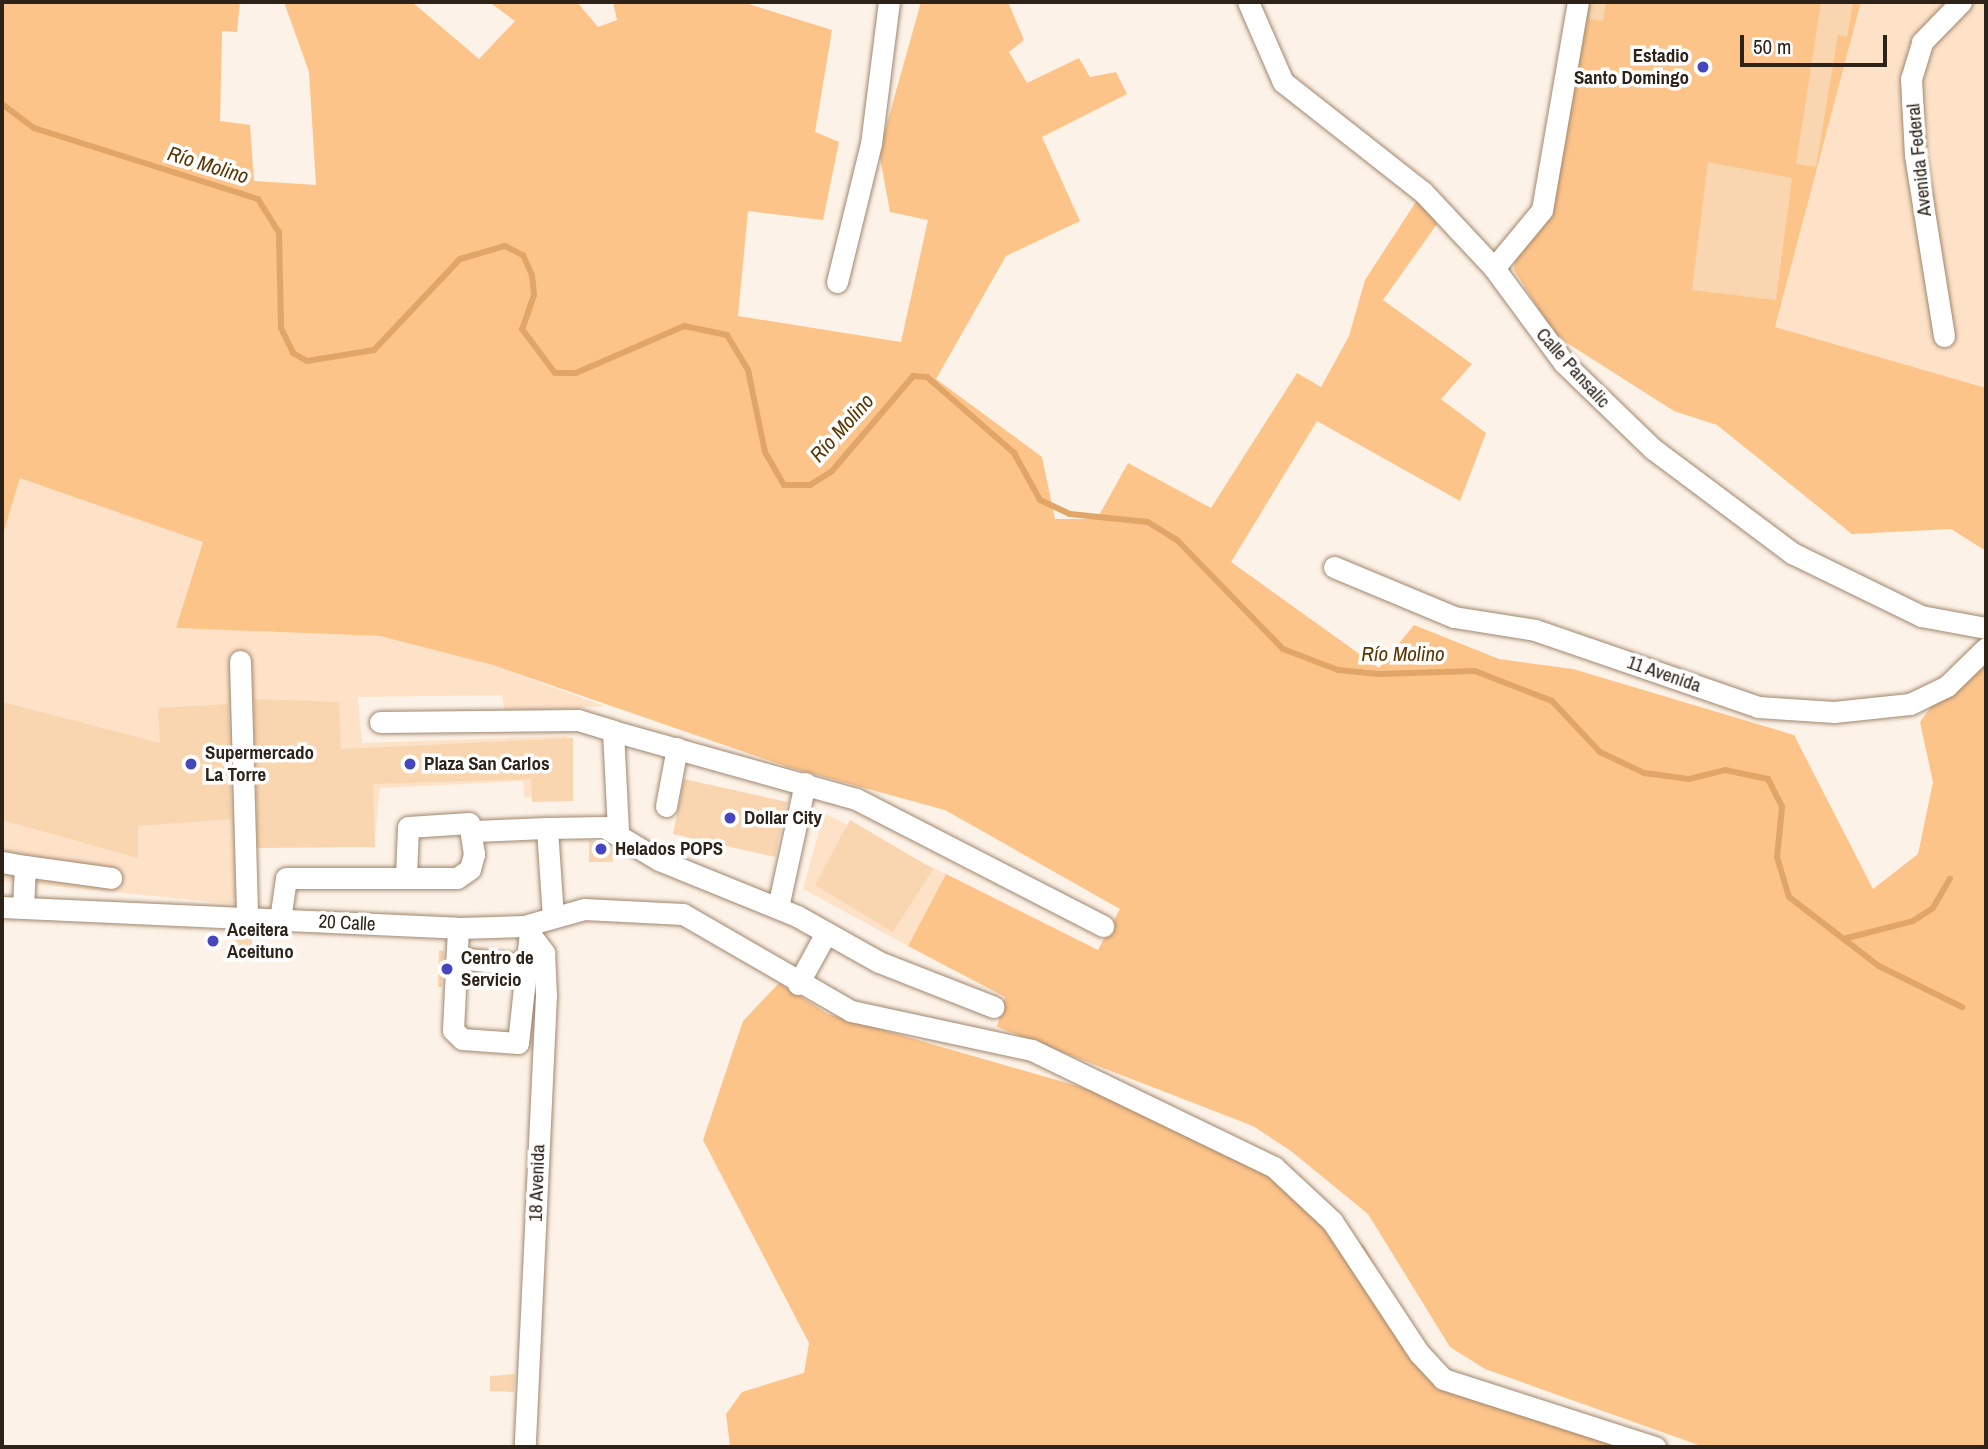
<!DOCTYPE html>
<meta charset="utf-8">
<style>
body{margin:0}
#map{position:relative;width:1988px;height:1449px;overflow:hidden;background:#fdf2e7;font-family:"Archivo Narrow",sans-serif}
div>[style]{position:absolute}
.built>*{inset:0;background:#fde2c8}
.green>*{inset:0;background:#fdc48a}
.stream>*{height:6px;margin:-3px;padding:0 3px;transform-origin:3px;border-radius:3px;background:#e0a567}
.building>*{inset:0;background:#f9d5b0}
.roads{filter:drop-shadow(0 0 2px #a0876e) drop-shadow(0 0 2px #a0876e)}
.minor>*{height:21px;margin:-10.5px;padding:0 10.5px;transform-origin:10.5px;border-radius:10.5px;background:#fff}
.dots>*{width:19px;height:19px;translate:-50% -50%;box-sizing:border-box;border:4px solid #fff;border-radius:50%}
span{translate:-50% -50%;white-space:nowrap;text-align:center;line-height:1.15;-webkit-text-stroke:7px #fff;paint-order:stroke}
.poi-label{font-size:19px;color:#2d2319;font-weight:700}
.right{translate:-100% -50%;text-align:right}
.left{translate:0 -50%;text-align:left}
.street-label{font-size:19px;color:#2d2319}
.water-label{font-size:21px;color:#5c3501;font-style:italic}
.frame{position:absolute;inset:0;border:4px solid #2d2319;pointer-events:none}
.scale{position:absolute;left:1740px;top:35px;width:147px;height:32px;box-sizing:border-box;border:4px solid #2d2319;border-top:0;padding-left:9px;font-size:21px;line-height:24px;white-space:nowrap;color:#2d2319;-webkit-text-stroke:5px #fff;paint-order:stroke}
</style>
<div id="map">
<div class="built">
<i style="clip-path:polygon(1861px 2px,1986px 2px,1986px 388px,1775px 327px)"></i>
<i style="clip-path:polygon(20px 477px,203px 542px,177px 628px,380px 636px,493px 665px,604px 706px,505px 713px,502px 695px,358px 697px,362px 743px,567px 736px,568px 797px,524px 797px,523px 781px,380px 788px,374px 845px,250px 847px,255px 906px,2px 881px,2px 538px)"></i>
<i style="clip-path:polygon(824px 813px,946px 874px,908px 946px,803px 889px)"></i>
</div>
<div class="green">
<i style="clip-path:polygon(2px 2px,240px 2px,237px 32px,222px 31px,220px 121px,250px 125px,254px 181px,316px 185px,309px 72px,284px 2px,412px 2px,479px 59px,515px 21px,489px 2px,577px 2px,598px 27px,617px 20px,613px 2px,742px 2px,832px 30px,815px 132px,839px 142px,823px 220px,748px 211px,738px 316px,901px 342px,928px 220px,890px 212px,879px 152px,921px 2px,1008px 2px,1024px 40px,1009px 52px,1027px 83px,1079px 58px,1090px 77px,1116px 72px,1127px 94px,1042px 137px,1080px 221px,1006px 256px,936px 379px,1042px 457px,1055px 519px,1097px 519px,1128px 463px,1211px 508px,1297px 373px,1321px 387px,1349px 336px,1365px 280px,1421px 194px,1437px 224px,1383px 300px,1472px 364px,1441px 399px,1486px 433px,1460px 501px,1317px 421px,1231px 562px,1379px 668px,1414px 625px,1499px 659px,1573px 669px,1794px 735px,1873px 889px,1918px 854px,1933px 782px,1920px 722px,1986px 631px,1986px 1447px,1704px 1447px,1485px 1369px,1450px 1347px,1368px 1214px,1291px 1151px,1253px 1126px,997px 1027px,1005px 997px,908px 946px,946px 874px,1098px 950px,1120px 909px,945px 810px,788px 767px,493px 665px,380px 636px,176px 628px,203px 542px,20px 478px,2px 538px)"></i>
<i style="clip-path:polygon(1575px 2px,1861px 2px,1775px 327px,1986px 388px,1986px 551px,1951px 529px,1852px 534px,1717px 425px,1674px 411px,1556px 336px,1514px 270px,1516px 247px,1537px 204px)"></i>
<i style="clip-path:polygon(779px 983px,828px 1014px,1160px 1110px,1282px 1173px,1365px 1247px,1420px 1353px,1471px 1398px,1627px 1447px,730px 1447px,726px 1414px,742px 1392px,804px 1373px,809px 1343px,703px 1140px,743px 1021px)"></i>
</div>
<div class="stream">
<i style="left:2px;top:104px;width:40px;rotate:37deg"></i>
<i style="left:34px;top:128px;width:235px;rotate:17.6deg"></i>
<i style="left:258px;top:199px;width:39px;rotate:58deg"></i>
<i style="left:279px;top:232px;width:96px;rotate:88.8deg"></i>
<i style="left:281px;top:328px;width:28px;rotate:64deg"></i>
<i style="left:293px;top:353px;width:16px;rotate:30deg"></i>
<i style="left:307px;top:361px;width:68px;rotate:-9.3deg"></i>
<i style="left:374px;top:350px;width:125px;rotate:-46.6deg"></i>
<i style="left:460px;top:259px;width:47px;rotate:-16.1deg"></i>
<i style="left:505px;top:246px;width:20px;rotate:27deg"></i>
<i style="left:523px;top:255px;width:22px;rotate:66deg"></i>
<i style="left:532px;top:275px;width:20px;rotate:84deg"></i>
<i style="left:534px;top:295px;width:36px;rotate:109deg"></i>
<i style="left:522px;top:329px;width:55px;rotate:53.1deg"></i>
<i style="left:555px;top:373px;width:21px"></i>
<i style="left:576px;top:373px;width:118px;rotate:-23.5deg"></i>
<i style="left:684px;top:326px;width:44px;rotate:11.8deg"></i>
<i style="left:727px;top:335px;width:41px;rotate:59deg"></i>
<i style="left:748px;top:370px;width:84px;rotate:78.3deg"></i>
<i style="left:765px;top:452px;width:38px;rotate:60deg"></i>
<i style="left:784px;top:485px;width:26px"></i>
<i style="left:810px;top:485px;width:26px;rotate:-32deg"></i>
<i style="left:832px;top:471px;width:125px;rotate:-49.5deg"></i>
<i style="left:913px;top:376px;width:14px;rotate:4deg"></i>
<i style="left:927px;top:377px;width:116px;rotate:41.1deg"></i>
<i style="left:1014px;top:453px;width:54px;rotate:61deg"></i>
<i style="left:1040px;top:500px;width:33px;rotate:25deg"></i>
<i style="left:1070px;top:514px;width:78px;rotate:5.9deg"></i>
<i style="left:1148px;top:522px;width:34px;rotate:32deg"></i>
<i style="left:1177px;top:540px;width:152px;rotate:45.8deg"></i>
<i style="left:1283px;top:649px;width:59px;rotate:20.9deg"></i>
<i style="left:1338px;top:670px;width:40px;rotate:5.7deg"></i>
<i style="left:1378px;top:674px;width:97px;rotate:-1.8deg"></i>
<i style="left:1475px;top:671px;width:83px;rotate:21.3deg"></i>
<i style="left:1552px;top:701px;width:70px;rotate:46.7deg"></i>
<i style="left:1600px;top:752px;width:49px;rotate:25.5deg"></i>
<i style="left:1644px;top:773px;width:45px;rotate:7.6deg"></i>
<i style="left:1689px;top:779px;width:37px;rotate:-14deg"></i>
<i style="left:1725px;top:770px;width:44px;rotate:11.8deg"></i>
<i style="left:1768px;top:779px;width:31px;rotate:63deg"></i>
<i style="left:1782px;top:807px;width:50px;rotate:95.7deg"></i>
<i style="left:1777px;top:857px;width:42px;rotate:73.3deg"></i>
<i style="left:1789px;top:897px;width:113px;rotate:37.5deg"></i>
<i style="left:1879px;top:966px;width:93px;rotate:26.3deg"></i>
<i style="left:1847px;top:938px;width:68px;rotate:-14.4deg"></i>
<i style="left:1913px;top:921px;width:24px;rotate:-33deg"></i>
<i style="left:1933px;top:908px;width:34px;rotate:-60deg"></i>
</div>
<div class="building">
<i style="clip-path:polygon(1591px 2px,1606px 2px,1603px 21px,1588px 19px)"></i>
<i style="clip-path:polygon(1821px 2px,1853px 3px,1847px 37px,1838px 35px,1816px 167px,1796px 164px)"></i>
<i style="clip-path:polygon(1708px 162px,1792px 178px,1776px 300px,1692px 290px)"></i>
<i style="clip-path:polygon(254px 699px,339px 702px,341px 749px,573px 738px,573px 801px,532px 802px,531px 779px,373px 784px,375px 847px,258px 848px)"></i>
<i style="clip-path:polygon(2px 702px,160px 743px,158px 708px,228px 704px,231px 819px,138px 826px,138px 858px,2px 820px)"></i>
<i style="clip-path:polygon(684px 779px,787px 802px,775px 857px,673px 834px)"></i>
<i style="clip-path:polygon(850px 820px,933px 869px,893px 932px,815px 885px)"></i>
<i style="clip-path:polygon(589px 840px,613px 848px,613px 862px,589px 862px)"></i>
<i style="clip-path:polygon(252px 934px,252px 957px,235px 958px,235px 935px)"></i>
<i style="clip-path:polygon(439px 950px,444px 951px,442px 987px,438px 987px)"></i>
<i style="clip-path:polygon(515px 1374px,514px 1392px,490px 1391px,490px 1376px)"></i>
</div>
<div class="roads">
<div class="minor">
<i style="left:1248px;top:2px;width:87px;rotate:66.4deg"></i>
<i style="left:1283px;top:82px;width:178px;rotate:38.2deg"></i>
<i style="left:1423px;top:192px;width:104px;rotate:46.9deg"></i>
<i style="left:1494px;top:268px;width:118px;rotate:53.6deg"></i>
<i style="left:1564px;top:363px;width:124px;rotate:44deg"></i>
<i style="left:1653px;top:449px;width:174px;rotate:36.8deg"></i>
<i style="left:1792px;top:553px;width:144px;rotate:26deg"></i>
<i style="left:1921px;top:616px;width:66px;rotate:10.5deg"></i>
<i style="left:1494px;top:268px;width:75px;rotate:-50.4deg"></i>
<i style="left:1542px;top:210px;width:211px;rotate:-80.2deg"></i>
<i style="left:837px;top:282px;width:142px;rotate:-76.2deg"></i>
<i style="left:871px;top:144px;width:143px;rotate:-82.8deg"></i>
<i style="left:1944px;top:336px;width:183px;rotate:-99.1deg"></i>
<i style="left:1915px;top:155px;width:76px;rotate:-93deg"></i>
<i style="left:1911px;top:79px;width:39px;rotate:-73deg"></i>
<i style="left:1922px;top:42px;width:56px;rotate:-45.7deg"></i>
<i style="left:1334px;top:567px;width:130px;rotate:22.6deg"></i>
<i style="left:1454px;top:617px;width:82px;rotate:9.1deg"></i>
<i style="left:1535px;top:630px;width:236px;rotate:19deg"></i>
<i style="left:1758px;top:707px;width:76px;rotate:3.8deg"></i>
<i style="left:1834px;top:712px;width:76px;rotate:-6deg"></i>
<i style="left:1910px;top:704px;width:41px;rotate:-25.9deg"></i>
<i style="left:1947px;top:686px;width:54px;rotate:-44.3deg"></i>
<i style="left:240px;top:661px;width:258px;rotate:88.4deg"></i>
<i style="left:380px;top:722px;width:198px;rotate:-0.6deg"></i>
<i style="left:578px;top:720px;width:37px;rotate:17deg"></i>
<i style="left:613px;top:731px;width:100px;rotate:87.1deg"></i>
<i style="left:613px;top:731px;width:252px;rotate:15.6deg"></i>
<i style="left:856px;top:799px;width:278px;rotate:27.2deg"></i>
<i style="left:666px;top:806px;width:59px;rotate:-79.3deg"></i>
<i style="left:474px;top:831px;width:73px;rotate:-2.4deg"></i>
<i style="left:2px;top:862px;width:23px;rotate:10deg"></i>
<i style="left:2px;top:907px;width:456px;rotate:2.6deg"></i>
<i style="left:458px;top:928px;width:66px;rotate:-1.7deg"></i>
<i style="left:524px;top:926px;width:62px;rotate:-15.8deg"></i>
<i style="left:584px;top:909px;width:99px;rotate:2.9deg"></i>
<i style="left:683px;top:914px;width:194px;rotate:30deg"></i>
<i style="left:851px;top:1011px;width:185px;rotate:12.2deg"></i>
<i style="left:1032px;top:1050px;width:269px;rotate:25.8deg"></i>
<i style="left:1274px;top:1167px;width:79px;rotate:43deg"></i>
<i style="left:1332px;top:1221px;width:158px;rotate:56.6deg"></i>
<i style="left:1419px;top:1353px;width:35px;rotate:47deg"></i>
<i style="left:1443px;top:1379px;width:223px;rotate:17.8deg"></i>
<i style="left:778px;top:907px;width:127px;rotate:-77.7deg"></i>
<i style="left:23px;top:908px;width:42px;rotate:-87.3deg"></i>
<i style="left:25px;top:866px;width:87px;rotate:7.9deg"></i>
<i style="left:553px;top:917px;width:89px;rotate:-93.9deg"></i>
<i style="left:547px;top:828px;width:57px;rotate:-1deg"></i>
<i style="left:604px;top:827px;width:64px;rotate:31deg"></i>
<i style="left:659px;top:860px;width:149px;rotate:22.1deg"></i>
<i style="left:797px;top:916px;width:94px;rotate:29.3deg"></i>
<i style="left:879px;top:962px;width:123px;rotate:21.4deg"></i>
<i style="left:280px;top:920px;width:42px;rotate:-81.9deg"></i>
<i style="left:286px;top:878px;width:171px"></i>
<i style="left:457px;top:878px;width:16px;rotate:-35deg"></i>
<i style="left:470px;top:869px;width:16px;rotate:-75deg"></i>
<i style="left:474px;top:854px;width:31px;rotate:-99deg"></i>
<i style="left:469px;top:823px;width:61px;rotate:176.2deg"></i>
<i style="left:408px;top:827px;width:50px;rotate:92.3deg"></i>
<i style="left:524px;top:926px;width:34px;rotate:53deg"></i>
<i style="left:544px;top:953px;width:42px;rotate:87.3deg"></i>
<i style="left:546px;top:995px;width:452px;rotate:92.7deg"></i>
<i style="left:458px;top:928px;width:102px;rotate:92.8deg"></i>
<i style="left:453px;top:1030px;width:13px;rotate:45deg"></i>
<i style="left:462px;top:1039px;width:56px;rotate:4.1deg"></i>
<i style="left:518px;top:1043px;width:112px;rotate:-83.8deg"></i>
<i style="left:457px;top:958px;width:70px;rotate:5.7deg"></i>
<i style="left:798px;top:984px;width:58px;rotate:-61.2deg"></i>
</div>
</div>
<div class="dots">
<i style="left:1703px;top:67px;background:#4647bd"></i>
<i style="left:191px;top:764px;background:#4647bd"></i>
<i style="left:410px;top:764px;background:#4647bd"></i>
<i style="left:730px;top:818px;background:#4647bd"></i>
<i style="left:601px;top:849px;background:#4647bd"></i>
<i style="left:213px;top:941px;background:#4647bd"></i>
<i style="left:447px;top:969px;background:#4647bd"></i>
</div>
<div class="poi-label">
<span class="right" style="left:1689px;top:67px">Estadio<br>Santo Domingo</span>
<span class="left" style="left:205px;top:764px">Supermercado<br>La Torre</span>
<span class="left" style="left:424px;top:764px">Plaza San Carlos</span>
<span class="left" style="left:744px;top:818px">Dollar City</span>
<span class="left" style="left:615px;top:849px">Helados POPS</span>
<span class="left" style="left:227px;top:941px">Aceitera<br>Aceituno</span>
<span class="left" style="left:461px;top:969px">Centro de<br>Servicio</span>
</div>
<div class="street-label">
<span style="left:1919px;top:160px;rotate:-96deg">Avenida Federal</span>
<span style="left:1573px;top:368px;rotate:48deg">Calle Pansalic</span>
<span style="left:1664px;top:674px;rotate:19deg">11 Avenida</span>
<span style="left:347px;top:923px;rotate:3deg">20 Calle</span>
<span style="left:537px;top:1183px;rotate:-88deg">18 Avenida</span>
</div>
<div class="water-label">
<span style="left:208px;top:165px;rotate:17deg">Río Molino</span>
<span style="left:842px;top:428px;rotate:-48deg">Río Molino</span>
<span style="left:1403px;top:654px">Río Molino</span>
</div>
<div class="frame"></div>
<div class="scale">50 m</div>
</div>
